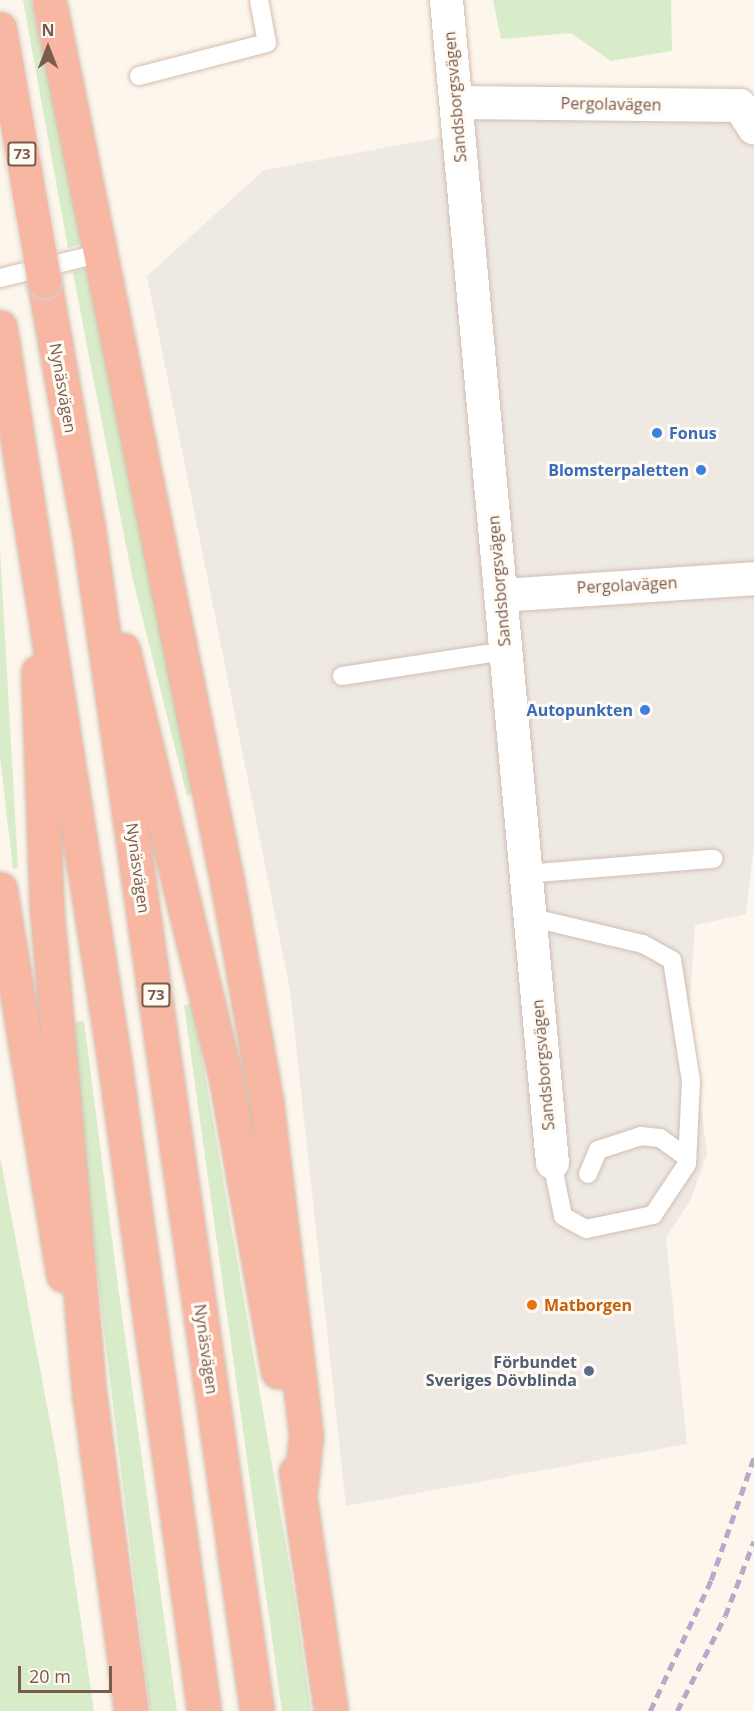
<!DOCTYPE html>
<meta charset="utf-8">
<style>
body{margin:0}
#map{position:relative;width:754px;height:1711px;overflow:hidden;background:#fdf6ec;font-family:"Open Sans",sans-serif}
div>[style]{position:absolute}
.industrial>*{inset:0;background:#efe9e4}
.green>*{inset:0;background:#d8ecc9}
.roads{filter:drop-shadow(0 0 2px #d1beb0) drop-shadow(0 0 2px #d1beb0)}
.lane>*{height:18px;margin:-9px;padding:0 9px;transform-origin:9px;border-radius:9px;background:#fff}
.street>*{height:33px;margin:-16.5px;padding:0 16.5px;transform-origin:16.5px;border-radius:16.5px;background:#fff}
.highway>*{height:33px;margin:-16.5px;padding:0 16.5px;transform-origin:16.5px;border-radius:16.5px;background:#f7b7a3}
.rail>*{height:4.5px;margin-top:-2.25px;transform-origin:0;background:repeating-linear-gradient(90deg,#b9a8c9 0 9px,transparent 0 15px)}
.bridges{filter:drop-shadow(0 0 2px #dad1cd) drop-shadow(0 0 2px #dad1cd)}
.highway-bridge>*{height:33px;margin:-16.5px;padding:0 16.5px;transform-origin:16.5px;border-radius:16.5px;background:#f7b7a3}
.dots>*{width:16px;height:16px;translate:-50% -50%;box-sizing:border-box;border:3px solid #fffaf3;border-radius:50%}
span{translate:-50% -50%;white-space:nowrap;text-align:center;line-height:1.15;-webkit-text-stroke:6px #fffaf3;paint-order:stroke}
.shield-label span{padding:2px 4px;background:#fffaf3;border:2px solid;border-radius:4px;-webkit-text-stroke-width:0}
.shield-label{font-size:15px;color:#7a5c4d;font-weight:700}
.street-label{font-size:16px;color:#7a5c4d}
.shop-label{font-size:16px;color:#366cbe;font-weight:700}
.left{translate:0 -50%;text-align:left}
.right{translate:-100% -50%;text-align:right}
.food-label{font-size:16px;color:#c56008;font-weight:700}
.service-label{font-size:16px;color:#4e5e75;font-weight:700}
.north{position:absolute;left:18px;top:18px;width:60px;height:60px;-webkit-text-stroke:4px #fffaf3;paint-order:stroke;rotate:0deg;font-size:16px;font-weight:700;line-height:24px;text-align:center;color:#7a5c4d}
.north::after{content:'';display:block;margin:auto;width:21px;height:27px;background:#7a5c4d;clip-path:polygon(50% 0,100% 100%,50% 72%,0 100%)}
.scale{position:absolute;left:18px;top:1666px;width:94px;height:27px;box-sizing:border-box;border:3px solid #7a5c4d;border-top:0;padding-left:8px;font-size:18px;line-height:21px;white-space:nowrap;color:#7a5c4d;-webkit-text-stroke:4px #fffaf3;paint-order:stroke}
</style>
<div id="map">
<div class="industrial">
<i style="clip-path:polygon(476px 92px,754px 98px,754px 846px,746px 914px,695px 925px,689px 1017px,707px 1154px,691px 1199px,666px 1238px,687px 1444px,346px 1506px,290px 990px,147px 276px,264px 170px,475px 131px)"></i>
</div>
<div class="green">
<i style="clip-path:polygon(23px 0,31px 0,84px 243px,68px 248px)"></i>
<i style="clip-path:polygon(493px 0,671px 0,672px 51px,611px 61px,571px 33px,501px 39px)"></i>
<i style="clip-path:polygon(88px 268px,195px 791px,187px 796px,132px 576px,87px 346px,73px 272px)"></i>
<i style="clip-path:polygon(0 548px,18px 867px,13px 869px,0 756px)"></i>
<i style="clip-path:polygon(193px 1004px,293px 1586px,311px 1711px,282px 1711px,184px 1005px)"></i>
<i style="clip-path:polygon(84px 1021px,118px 1286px,177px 1711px,150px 1711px,67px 1023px)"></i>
<i style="clip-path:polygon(0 1156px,57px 1459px,94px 1711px,0 1711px)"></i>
</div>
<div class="roads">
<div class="lane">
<i style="left:139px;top:76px;width:132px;rotate:-14.5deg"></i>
<i style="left:267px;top:43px;width:44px;rotate:-100.5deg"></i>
<i style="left:0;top:278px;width:105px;rotate:-13.8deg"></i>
<i style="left:342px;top:676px;width:165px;rotate:-8.7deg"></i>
<i style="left:525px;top:874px;width:189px;rotate:-4.6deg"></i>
<i style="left:529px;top:917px;width:117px;rotate:13.3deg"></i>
<i style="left:643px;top:944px;width:33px;rotate:29deg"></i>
<i style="left:672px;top:960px;width:122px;rotate:81.1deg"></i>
<i style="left:691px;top:1081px;width:83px;rotate:92.8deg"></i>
<i style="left:687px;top:1164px;width:61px;rotate:123.7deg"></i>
<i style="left:653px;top:1215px;width:68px;rotate:168.2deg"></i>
<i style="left:586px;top:1229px;width:26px;rotate:-151deg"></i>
<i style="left:563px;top:1216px;width:55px;rotate:-101.5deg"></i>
<i style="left:588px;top:1174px;width:26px;rotate:-67deg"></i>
<i style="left:598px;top:1150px;width:45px;rotate:-18deg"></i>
<i style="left:641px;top:1136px;width:19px;rotate:6deg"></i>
<i style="left:660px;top:1138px;width:34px;rotate:36deg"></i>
</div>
<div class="street">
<i style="left:446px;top:0;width:1167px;rotate:84.79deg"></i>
<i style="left:456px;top:102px;width:283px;rotate:0.6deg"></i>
<i style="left:739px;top:105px;width:27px;rotate:57deg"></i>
<i style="left:500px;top:595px;width:255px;rotate:-3.8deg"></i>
</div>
<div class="highway">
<i style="left:49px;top:0;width:899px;rotate:78.58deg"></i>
<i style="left:227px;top:881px;width:221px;rotate:79.9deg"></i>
<i style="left:266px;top:1099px;width:339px;rotate:83.2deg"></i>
<i style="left:306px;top:1436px;width:57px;rotate:96deg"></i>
<i style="left:44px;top:281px;width:250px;rotate:79.9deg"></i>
<i style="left:88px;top:527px;width:1196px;rotate:81.88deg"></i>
<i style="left:0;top:327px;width:740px;rotate:81.14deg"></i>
<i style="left:114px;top:1058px;width:659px;rotate:82.15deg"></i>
<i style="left:123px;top:650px;width:441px;rotate:76.5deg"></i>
<i style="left:226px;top:1079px;width:297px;rotate:79.9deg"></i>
<i style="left:38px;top:672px;width:240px;rotate:87.9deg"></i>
<i style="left:47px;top:912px;width:489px;rotate:85deg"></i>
<i style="left:90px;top:1399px;width:315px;rotate:82.5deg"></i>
<i style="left:0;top:889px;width:391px;rotate:80.7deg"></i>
<i style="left:296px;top:1472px;width:242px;rotate:81.7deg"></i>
</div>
</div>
<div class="rail">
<i style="left:650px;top:1711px;width:145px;rotate:-65deg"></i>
<i style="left:711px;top:1580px;width:130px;rotate:-70.7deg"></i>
<i style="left:677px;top:1711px;width:106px;rotate:-63.2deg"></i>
<i style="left:725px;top:1616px;width:80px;rotate:-68.9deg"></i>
</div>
<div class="bridges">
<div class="highway-bridge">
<i style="left:0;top:28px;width:257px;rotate:80.1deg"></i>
</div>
</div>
<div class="dots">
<i style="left:657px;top:433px;background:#3f7fe0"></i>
<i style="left:701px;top:470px;background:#3f7fe0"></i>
<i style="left:645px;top:710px;background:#3f7fe0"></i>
<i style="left:532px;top:1305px;background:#e8710a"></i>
<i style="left:589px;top:1371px;background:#5c6f8a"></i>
</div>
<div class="shield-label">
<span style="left:22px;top:154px">73</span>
<span style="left:156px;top:995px">73</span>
</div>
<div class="street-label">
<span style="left:455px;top:97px;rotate:-95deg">Sandsborgsvägen</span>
<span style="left:611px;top:104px;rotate:1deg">Pergolavägen</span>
<span style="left:63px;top:388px;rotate:80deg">Nynäsvägen</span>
<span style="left:499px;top:581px;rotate:-95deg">Sandsborgsvägen</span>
<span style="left:627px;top:585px;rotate:-3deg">Pergolavägen</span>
<span style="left:138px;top:868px;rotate:82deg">Nynäsvägen</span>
<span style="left:543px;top:1065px;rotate:-95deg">Sandsborgsvägen</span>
<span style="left:206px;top:1349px;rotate:82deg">Nynäsvägen</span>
</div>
<div class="shop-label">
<span class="left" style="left:669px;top:433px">Fonus</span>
<span class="right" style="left:689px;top:470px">Blomsterpaletten</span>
<span class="right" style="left:633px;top:710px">Autopunkten</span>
</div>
<div class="food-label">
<span class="left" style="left:544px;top:1305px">Matborgen</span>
</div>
<div class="service-label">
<span class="right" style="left:577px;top:1371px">Förbundet<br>Sveriges Dövblinda</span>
</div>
<div class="north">N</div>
<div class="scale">20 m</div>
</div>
